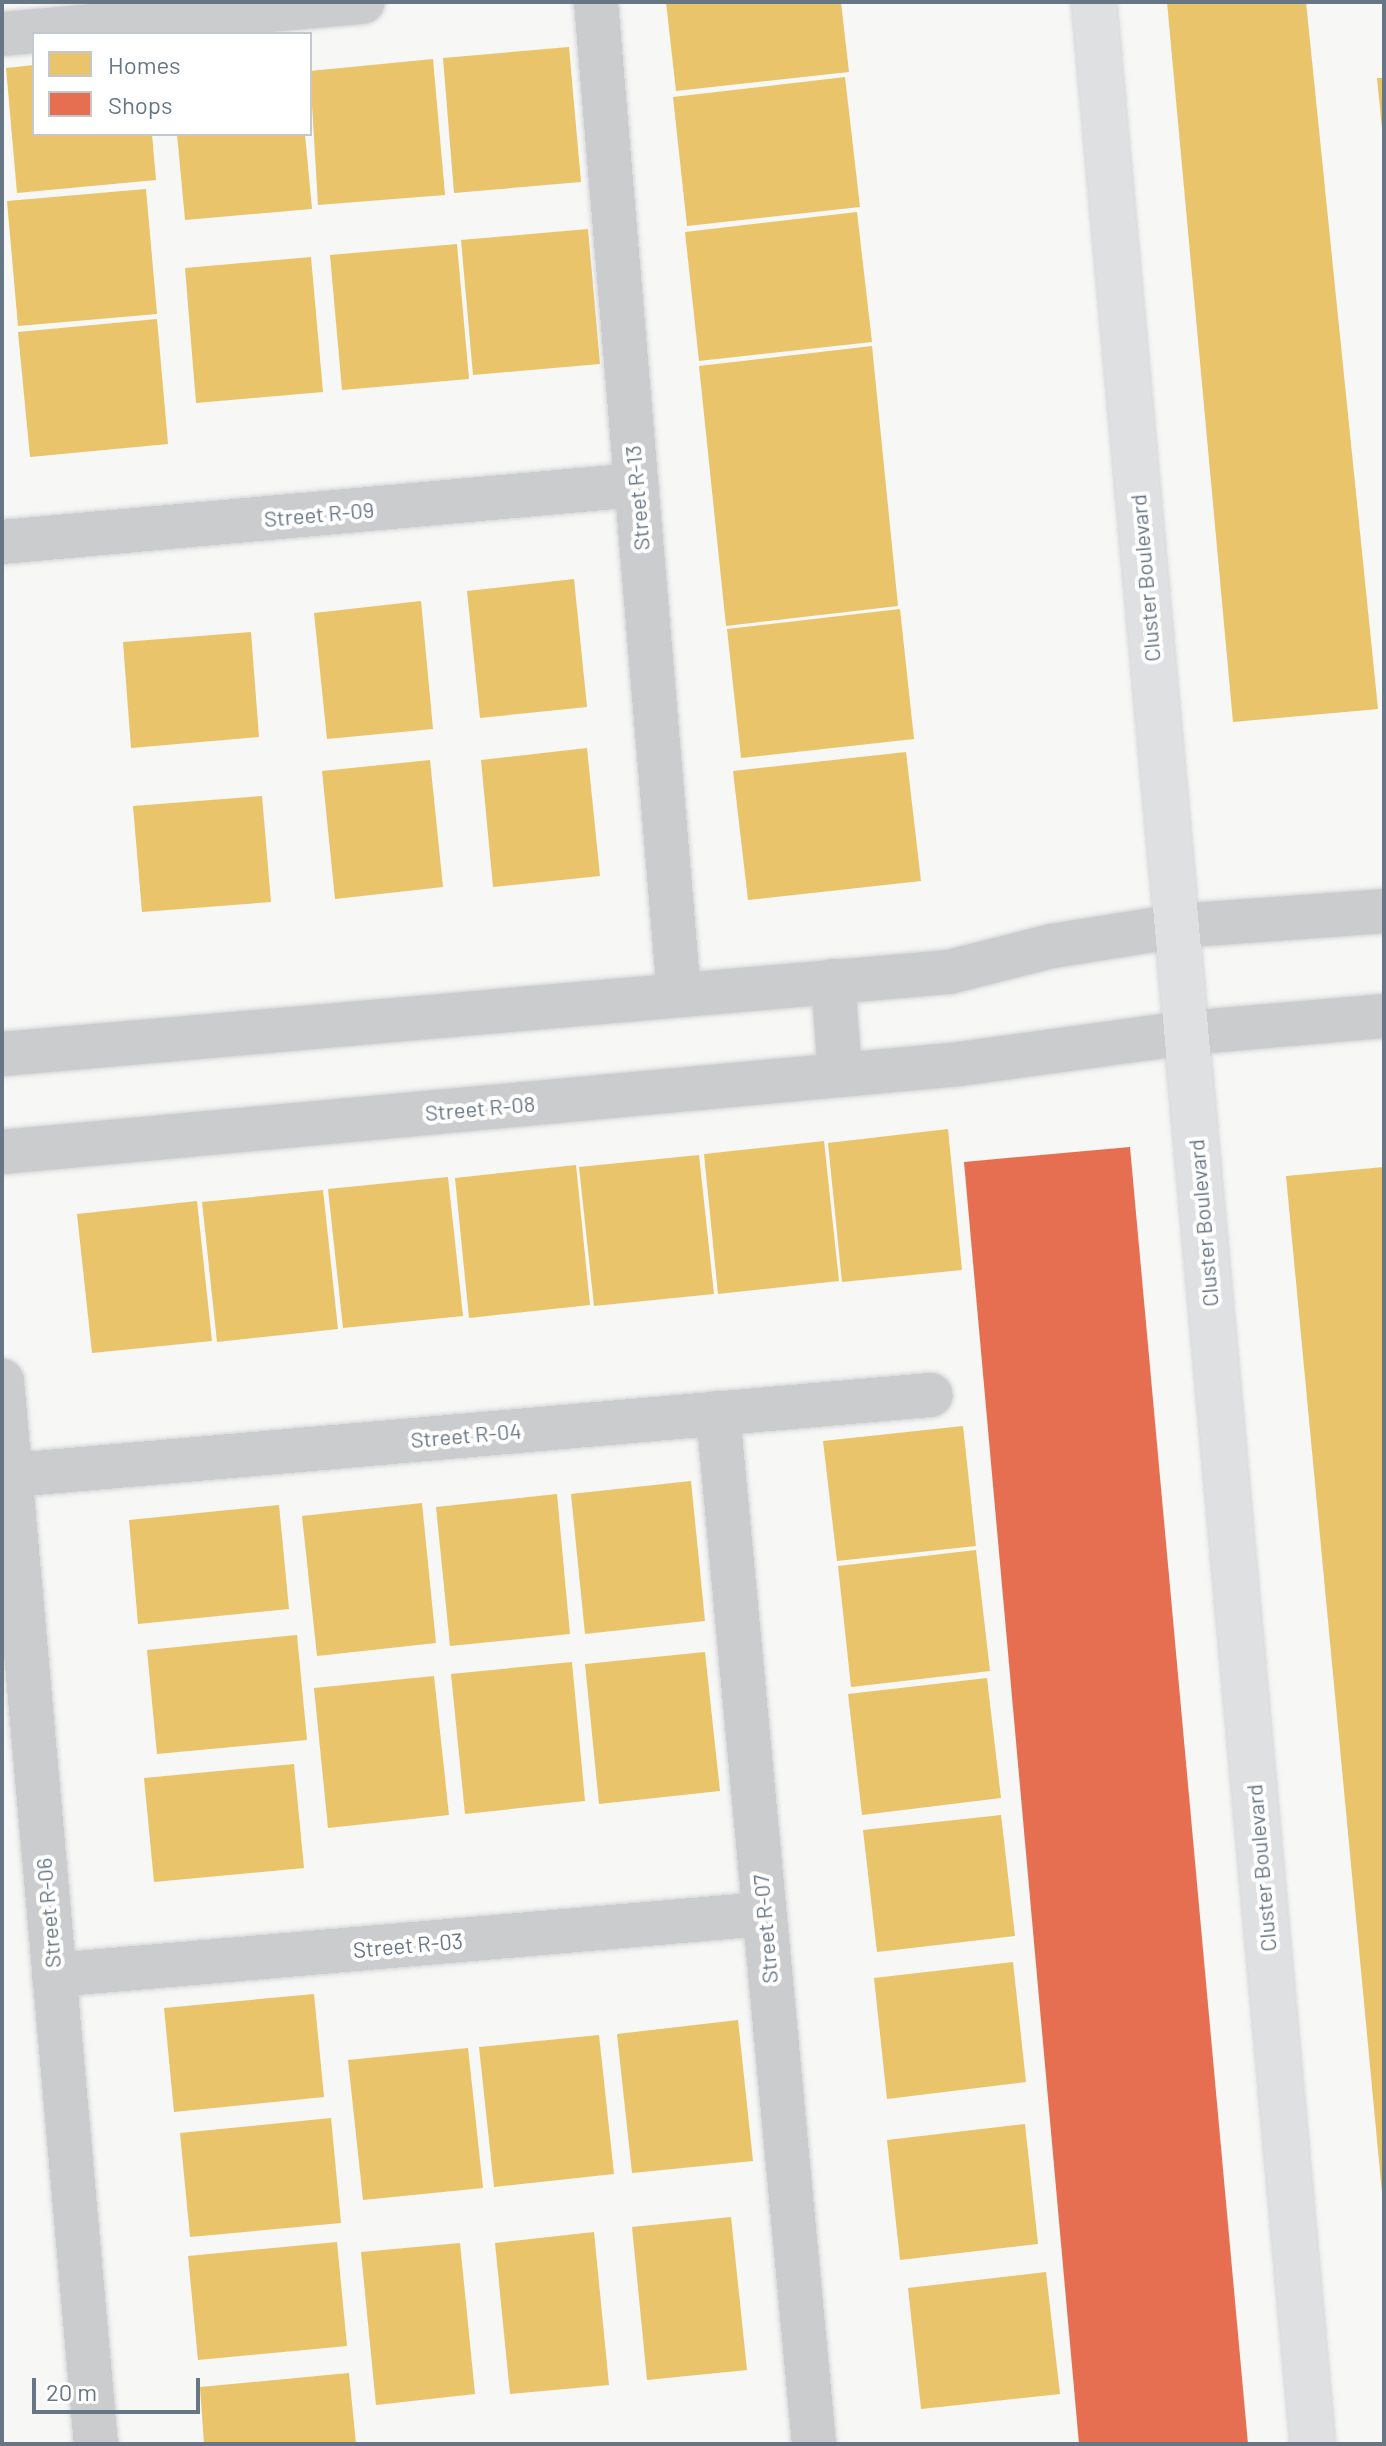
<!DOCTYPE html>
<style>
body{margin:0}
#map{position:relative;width:1386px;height:2446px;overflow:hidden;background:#f7f7f6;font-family:Barlow,sans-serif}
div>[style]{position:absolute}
.homes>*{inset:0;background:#e9c46a}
.shops>*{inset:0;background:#e76f51}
.roads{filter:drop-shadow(0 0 2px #d3d4d5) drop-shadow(0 0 2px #d3d4d5)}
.street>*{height:44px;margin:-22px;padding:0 22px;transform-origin:22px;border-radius:22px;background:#cbcccd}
.secondary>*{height:44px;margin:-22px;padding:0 22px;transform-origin:22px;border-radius:22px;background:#dfe0e1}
span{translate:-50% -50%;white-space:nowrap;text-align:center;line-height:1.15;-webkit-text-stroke:8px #fff;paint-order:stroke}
.street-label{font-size:22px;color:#677685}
.frame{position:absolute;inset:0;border:4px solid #677685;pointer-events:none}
.legend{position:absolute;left:32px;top:32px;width:280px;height:104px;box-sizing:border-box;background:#fff;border:2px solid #c2c8ce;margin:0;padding:10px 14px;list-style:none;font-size:24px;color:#677685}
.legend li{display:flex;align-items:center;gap:16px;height:40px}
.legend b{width:40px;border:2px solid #c2c8ce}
.scale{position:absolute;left:32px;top:2378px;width:168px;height:36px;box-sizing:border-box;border:4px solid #677685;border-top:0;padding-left:10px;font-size:24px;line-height:28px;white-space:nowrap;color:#677685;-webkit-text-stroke:6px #fff;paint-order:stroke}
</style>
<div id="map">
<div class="homes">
<i style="clip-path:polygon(666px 2px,841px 2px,849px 72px,676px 91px)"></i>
<i style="clip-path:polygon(1167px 2px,1306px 2px,1378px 709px,1233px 722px)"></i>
<i style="clip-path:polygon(569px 47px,581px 182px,454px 193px,443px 58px)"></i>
<i style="clip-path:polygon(433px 59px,445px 195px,318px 205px,310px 71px)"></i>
<i style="clip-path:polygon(34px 65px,34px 134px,152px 134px,156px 180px,17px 193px,6px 68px)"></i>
<i style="clip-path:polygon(845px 77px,860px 207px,687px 226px,673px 97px)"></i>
<i style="clip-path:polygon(1377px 78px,1384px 78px,1384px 129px,1382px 129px)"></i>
<i style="clip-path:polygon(177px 134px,305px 134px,312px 209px,185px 220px)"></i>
<i style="clip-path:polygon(146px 189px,157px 314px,18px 326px,7px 201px)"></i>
<i style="clip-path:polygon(857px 212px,872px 342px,699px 361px,685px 232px)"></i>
<i style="clip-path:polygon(588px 229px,600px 364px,473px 375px,461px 240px)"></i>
<i style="clip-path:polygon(457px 244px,469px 379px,342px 390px,330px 255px)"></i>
<i style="clip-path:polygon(311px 257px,323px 392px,196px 403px,185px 268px)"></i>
<i style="clip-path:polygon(157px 319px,168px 444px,30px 457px,18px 332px)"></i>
<i style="clip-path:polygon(872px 346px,898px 606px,726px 626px,699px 366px)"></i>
<i style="clip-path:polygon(574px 579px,587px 707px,480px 718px,467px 591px)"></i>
<i style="clip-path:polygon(421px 601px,433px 729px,327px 739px,314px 613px)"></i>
<i style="clip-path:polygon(900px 609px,914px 739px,741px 758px,727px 629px)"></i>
<i style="clip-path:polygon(251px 632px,259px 737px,131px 748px,123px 642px)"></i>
<i style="clip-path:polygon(587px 748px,600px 876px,493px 887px,481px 760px)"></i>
<i style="clip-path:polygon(906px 752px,921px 881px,748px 900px,733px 771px)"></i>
<i style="clip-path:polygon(430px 760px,443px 887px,335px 899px,322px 771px)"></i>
<i style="clip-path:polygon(262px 796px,271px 902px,142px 912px,133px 806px)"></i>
<i style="clip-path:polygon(948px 1129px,962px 1270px,842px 1282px,828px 1143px)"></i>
<i style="clip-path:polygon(824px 1141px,839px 1281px,718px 1294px,704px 1154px)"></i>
<i style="clip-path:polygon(699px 1155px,714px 1294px,594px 1306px,579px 1167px)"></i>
<i style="clip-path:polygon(576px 1165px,590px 1305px,469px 1318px,455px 1178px)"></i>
<i style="clip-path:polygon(1384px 1167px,1384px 2193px,1382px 2193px,1286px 1176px)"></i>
<i style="clip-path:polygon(448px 1177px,463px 1316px,343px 1328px,328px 1189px)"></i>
<i style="clip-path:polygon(323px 1190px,338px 1329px,217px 1342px,202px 1202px)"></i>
<i style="clip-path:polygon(197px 1201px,212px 1341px,92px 1353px,77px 1214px)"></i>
<i style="clip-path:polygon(963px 1426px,976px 1546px,837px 1561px,823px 1441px)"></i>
<i style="clip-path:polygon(691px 1481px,705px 1621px,585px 1634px,571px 1494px)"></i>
<i style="clip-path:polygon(557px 1494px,570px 1634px,450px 1646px,436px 1507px)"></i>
<i style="clip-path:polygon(422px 1503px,436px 1643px,317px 1656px,302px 1516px)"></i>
<i style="clip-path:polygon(279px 1505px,289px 1609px,138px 1624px,129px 1520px)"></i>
<i style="clip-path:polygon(976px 1550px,990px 1671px,851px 1687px,838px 1566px)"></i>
<i style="clip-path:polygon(297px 1635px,307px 1740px,157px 1754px,147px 1650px)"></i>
<i style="clip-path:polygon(705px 1652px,720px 1791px,599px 1804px,585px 1664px)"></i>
<i style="clip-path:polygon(572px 1662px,585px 1801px,465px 1814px,451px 1674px)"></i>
<i style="clip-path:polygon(434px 1676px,449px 1815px,328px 1828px,314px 1688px)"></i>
<i style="clip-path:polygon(987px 1678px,1001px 1798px,862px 1815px,848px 1694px)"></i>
<i style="clip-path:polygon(294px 1764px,304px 1868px,154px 1882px,144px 1778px)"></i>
<i style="clip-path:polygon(1001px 1815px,1015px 1936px,877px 1952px,863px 1830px)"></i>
<i style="clip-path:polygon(1013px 1962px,1026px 2082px,887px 2099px,874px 1978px)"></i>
<i style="clip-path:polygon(314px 1994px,324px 2097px,174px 2112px,164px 2008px)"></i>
<i style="clip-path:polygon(738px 2020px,753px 2161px,632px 2173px,617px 2034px)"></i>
<i style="clip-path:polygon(599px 2035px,614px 2174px,494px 2187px,479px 2047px)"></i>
<i style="clip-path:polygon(468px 2048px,483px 2188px,363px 2200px,348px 2060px)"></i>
<i style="clip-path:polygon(331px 2118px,341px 2223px,190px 2237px,180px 2133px)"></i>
<i style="clip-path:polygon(1025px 2124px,1038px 2244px,900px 2260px,887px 2140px)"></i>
<i style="clip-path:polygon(731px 2217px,747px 2370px,647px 2380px,632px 2227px)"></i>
<i style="clip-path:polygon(594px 2232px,609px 2385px,510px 2394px,495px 2243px)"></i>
<i style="clip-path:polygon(337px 2242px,347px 2346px,198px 2360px,188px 2256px)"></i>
<i style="clip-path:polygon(460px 2243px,475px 2394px,376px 2405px,361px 2252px)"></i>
<i style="clip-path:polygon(1046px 2272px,1060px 2394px,921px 2409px,908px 2288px)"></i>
<i style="clip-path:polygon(349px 2373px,356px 2444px,204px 2444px,200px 2387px)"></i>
</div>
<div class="shops">
<i style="clip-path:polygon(1130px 1147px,1248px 2444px,1079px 2444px,964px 1162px)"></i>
</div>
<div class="roads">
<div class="street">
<i style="left:596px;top:2px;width:996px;rotate:85.22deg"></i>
<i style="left:2px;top:34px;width:362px;rotate:-5.1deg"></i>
<i style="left:2px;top:542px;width:637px;rotate:-5.14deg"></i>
<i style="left:833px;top:981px;width:94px;rotate:85.7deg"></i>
<i style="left:2px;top:1054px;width:951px;rotate:-4.95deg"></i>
<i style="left:949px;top:972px;width:106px;rotate:-14.2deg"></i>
<i style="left:1052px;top:946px;width:127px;rotate:-9.1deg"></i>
<i style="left:1177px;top:926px;width:208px;rotate:-4.1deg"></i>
<i style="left:2px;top:1152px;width:961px;rotate:-5.25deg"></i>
<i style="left:959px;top:1064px;width:229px;rotate:-7.8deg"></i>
<i style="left:1186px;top:1033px;width:199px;rotate:-4.9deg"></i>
<i style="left:2px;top:1381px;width:1067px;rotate:84.95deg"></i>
<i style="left:718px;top:1413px;width:1035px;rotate:84.68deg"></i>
<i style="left:2px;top:1476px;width:932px;rotate:-4.99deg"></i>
<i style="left:54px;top:1975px;width:712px;rotate:-4.92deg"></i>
</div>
<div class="secondary">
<i style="left:1094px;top:2px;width:2452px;rotate:84.88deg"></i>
</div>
</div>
<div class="street-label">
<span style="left:637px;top:498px;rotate:-95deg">Street R-13</span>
<span style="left:319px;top:514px;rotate:-5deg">Street R-09</span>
<span style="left:1145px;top:578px;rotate:-95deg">Cluster Boulevard</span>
<span style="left:480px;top:1108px;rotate:-5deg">Street R-08</span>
<span style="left:1203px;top:1223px;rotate:-95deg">Cluster Boulevard</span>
<span style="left:466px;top:1435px;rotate:-5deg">Street R-04</span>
<span style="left:1261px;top:1868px;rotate:-95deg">Cluster Boulevard</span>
<span style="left:48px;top:1913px;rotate:-95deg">Street R-06</span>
<span style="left:765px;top:1929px;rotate:-95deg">Street R-07</span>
<span style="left:408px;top:1945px;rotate:-5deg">Street R-03</span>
</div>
<div class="frame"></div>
<ul class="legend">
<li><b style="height:22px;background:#e9c46a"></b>Homes</li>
<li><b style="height:22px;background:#e76f51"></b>Shops</li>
</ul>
<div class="scale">20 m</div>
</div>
